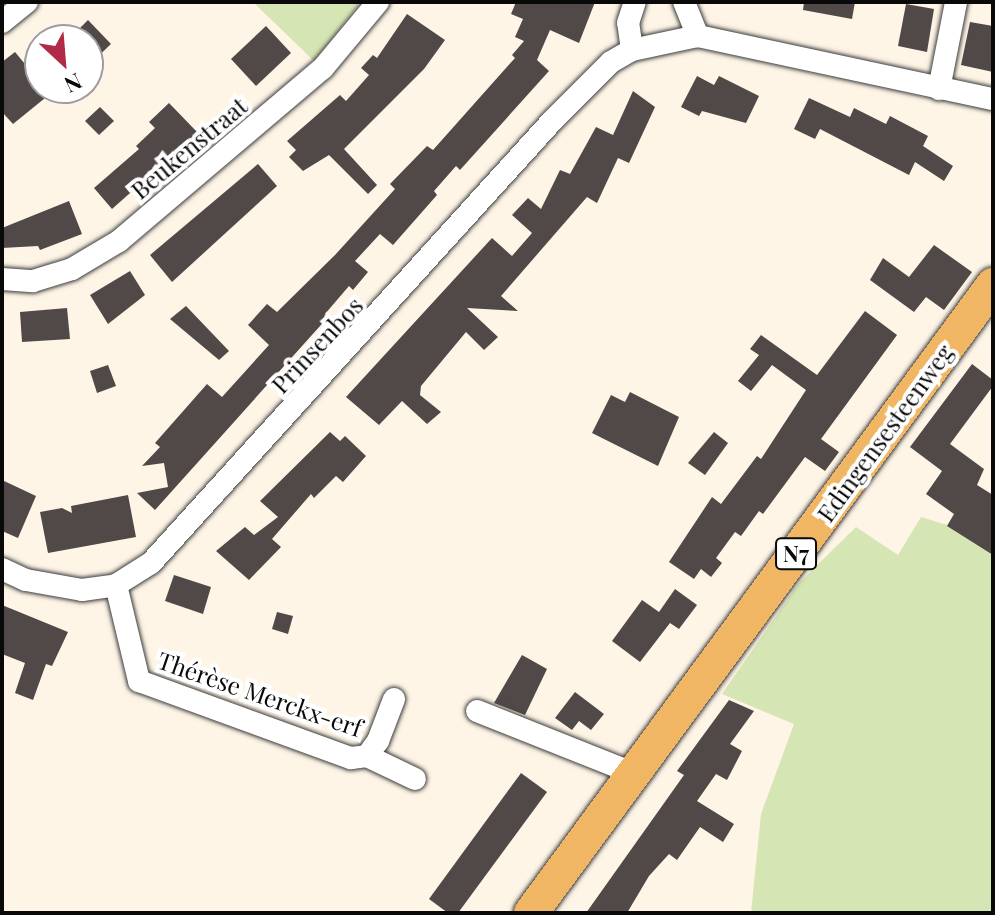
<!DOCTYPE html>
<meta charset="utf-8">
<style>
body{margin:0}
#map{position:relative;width:995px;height:915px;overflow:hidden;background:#fef5e7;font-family:"Playfair Display",serif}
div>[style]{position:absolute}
.green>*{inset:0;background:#d6e5b4}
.building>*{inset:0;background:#514947}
.roads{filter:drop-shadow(0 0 2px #3c3c3c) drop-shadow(0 0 2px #3c3c3c)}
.street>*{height:22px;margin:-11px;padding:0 11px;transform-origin:11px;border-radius:11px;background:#fff}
.primary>*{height:34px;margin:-17px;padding:0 17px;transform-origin:17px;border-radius:17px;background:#f1b663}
span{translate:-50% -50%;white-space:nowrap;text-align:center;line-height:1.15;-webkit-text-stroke:8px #fff;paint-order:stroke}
.shield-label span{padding:2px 6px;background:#fff;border:2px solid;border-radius:6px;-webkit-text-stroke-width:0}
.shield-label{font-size:22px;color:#090909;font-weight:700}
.street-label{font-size:24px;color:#090909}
.frame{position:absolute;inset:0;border:4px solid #090909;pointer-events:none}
.north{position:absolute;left:24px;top:24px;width:80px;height:80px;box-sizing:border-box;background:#fff;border:2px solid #9d9d9d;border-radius:50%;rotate:154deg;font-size:22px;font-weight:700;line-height:32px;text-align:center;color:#090909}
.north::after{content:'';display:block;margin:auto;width:28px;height:36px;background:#b12a48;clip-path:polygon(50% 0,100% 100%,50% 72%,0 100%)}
</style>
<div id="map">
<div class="green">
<i style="clip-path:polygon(253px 2px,361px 2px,314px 61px)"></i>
<i style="clip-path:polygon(921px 517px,947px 525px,993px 554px,993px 913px,751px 913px,761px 814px,794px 724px,722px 694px,799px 583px,856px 527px,898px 555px)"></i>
</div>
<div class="building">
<i style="clip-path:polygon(516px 2px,595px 2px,579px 43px,550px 30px,537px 60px,549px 71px,460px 170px,456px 166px,434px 191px,437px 195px,393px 245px,380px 234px,355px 261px,368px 272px,353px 290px,349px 286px,325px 314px,329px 316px,155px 510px,137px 493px,168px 487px,164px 463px,142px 466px,160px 447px,155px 443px,207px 384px,222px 397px,269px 345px,248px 325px,267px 304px,277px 312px,335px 255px,395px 189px,390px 184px,427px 146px,433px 150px,515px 58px,512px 55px,524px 41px,515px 37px,523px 19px,511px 14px)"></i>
<i style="clip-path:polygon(804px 2px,855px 2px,852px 19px,803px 10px)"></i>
<i style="clip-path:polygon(906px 4px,934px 9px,927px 52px,898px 46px)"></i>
<i style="clip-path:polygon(407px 14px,445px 40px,424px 69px,344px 149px,377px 185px,368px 194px,329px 155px,303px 171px,289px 157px,296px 150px,287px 141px,340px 95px,346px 101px,369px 75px,361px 68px,373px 55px,377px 58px)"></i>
<i style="clip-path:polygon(88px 20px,111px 44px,88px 66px,88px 40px,68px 40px)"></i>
<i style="clip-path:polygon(970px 22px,993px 26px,993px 72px,961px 65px)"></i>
<i style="clip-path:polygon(266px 26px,291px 53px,256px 86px,231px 59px)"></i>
<i style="clip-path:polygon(15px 52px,50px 94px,13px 124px,2px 112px,2px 62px)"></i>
<i style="clip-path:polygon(697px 76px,714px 85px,719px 76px,759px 96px,746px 123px,702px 111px,699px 116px,681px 107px)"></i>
<i style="clip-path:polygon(633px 91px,655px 107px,629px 163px,618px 158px,597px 203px,587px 197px,501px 296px,518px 311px,467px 308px,498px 337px,484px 350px,466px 332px,421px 386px,420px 395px,441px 412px,427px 424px,402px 401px,379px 425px,346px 397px,492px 238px,512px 256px,532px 233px,512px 215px,528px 198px,541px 209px,560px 170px,570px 174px,596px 127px,613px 135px)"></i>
<i style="clip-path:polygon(809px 98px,850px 117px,854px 108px,886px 124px,890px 116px,928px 136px,923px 146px,953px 166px,944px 181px,915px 162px,909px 175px,820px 129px,815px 139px,794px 129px)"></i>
<i style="clip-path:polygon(169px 103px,198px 133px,112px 209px,94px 188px,139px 149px,136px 146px,155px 128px,149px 122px)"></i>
<i style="clip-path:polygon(100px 107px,114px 121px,99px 135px,85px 121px)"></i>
<i style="clip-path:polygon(258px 164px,277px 186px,172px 282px,150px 255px)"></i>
<i style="clip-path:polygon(69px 201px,82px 234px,40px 250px,38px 246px,2px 248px,2px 228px)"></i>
<i style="clip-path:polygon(934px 245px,972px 272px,944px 310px,926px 297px,914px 312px,870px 280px,883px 258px,909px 277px)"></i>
<i style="clip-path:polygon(130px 271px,145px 295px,108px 324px,90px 295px)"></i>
<i style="clip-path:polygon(186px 306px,229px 351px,219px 360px,170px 319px)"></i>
<i style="clip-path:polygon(67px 308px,70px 339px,22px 342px,20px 312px)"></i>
<i style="clip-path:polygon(865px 311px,897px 335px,821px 439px,839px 452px,825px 471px,805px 457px,763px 514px,759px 511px,741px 536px,735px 532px,716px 558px,722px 563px,711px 577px,701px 569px,694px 579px,669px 562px,712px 497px,721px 504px,757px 456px,761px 459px,806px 390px,772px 365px,751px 391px,738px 381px,759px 355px,750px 349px,761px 335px,817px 375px)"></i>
<i style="clip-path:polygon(972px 364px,993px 380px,993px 386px,950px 444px,984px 469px,977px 485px,993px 495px,993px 555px,947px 526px,954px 514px,926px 494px,942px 471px,910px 447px)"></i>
<i style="clip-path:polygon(108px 365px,116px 386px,97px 393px,90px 371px)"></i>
<i style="clip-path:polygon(630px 392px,679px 417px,658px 466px,592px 433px,611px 395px,625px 402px)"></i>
<i style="clip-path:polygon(330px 432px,340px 441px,345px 436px,366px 456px,343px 482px,336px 476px,314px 498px,311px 494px,272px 539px,281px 547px,249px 580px,216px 551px,245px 527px,254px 535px,278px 517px,260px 501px)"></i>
<i style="clip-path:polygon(714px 432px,728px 443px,705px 475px,688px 463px)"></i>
<i style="clip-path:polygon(2px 480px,36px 496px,18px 538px,2px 531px)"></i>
<i style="clip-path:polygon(128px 495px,136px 537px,48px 553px,40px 512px,62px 508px,72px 513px,71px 506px)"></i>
<i style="clip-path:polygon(174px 575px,211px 587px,203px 614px,165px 601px)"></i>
<i style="clip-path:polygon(675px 589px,697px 605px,679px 629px,670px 623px,640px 662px,612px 641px,642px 600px,659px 612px)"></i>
<i style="clip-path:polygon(2px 605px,68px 632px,52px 666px,46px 664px,33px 700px,15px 693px,25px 663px,2px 654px)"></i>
<i style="clip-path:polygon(277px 612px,293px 616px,288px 634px,272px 629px)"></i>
<i style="clip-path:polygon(522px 655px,547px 669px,525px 715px,494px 703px)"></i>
<i style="clip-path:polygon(575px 692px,604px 714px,591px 730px,579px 721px,572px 730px,555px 718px)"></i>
<i style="clip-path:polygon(729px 700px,754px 711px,730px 744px,742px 751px,727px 780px,716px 774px,697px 801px,734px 824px,723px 842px,700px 827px,677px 860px,669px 854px,649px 876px,627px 913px,586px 913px,684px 775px,677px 771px)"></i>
<i style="clip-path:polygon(521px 773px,547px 792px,458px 913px,448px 913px,429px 899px)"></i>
</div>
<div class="roads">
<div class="street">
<i style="left:684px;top:2px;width:37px;rotate:68deg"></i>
<i style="left:2px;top:22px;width:32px;rotate:-39deg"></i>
<i style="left:632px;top:50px;width:27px;rotate:-98deg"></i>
<i style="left:628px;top:23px;width:22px;rotate:-72deg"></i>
<i style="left:939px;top:89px;width:89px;rotate:-78.9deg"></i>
<i style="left:2px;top:279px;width:31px;rotate:4deg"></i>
<i style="left:33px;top:281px;width:41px;rotate:-17.1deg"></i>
<i style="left:72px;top:269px;width:55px;rotate:-30.8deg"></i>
<i style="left:119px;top:241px;width:267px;rotate:-40.3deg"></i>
<i style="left:323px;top:68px;width:86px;rotate:-50.2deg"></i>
<i style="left:2px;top:569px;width:26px;rotate:25deg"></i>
<i style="left:26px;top:580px;width:57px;rotate:10.1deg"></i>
<i style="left:82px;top:590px;width:34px;rotate:-8deg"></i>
<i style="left:116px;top:585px;width:41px;rotate:-32.2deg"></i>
<i style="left:151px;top:563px;width:597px;rotate:-47.78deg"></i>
<i style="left:552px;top:121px;width:83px;rotate:-45deg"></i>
<i style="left:611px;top:62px;width:24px;rotate:-30deg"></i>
<i style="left:632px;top:50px;width:67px;rotate:-12deg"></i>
<i style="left:698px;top:36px;width:302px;rotate:12.1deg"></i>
<i style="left:116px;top:585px;width:99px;rotate:76.5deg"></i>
<i style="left:139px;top:681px;width:226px;rotate:20deg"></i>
<i style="left:351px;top:758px;width:16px;rotate:-7deg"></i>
<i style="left:367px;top:756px;width:19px;rotate:-54deg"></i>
<i style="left:378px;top:741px;width:45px;rotate:-69.1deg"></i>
<i style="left:477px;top:711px;width:170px;rotate:21.7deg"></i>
<i style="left:367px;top:756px;width:53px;rotate:25.6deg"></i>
</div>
<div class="primary">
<i style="left:531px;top:913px;width:780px;rotate:-53.66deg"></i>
</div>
</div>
<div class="shield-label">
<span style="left:796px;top:554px">N7</span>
</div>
<div class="street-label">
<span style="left:189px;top:148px;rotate:-40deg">Beukenstraat</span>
<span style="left:317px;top:345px;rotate:-47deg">Prinsenbos</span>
<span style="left:885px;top:433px;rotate:-54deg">Edingensesteenweg</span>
<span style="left:260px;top:694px;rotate:19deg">Thérèse Merckx-erf</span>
</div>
<div class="frame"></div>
<div class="north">N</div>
</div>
